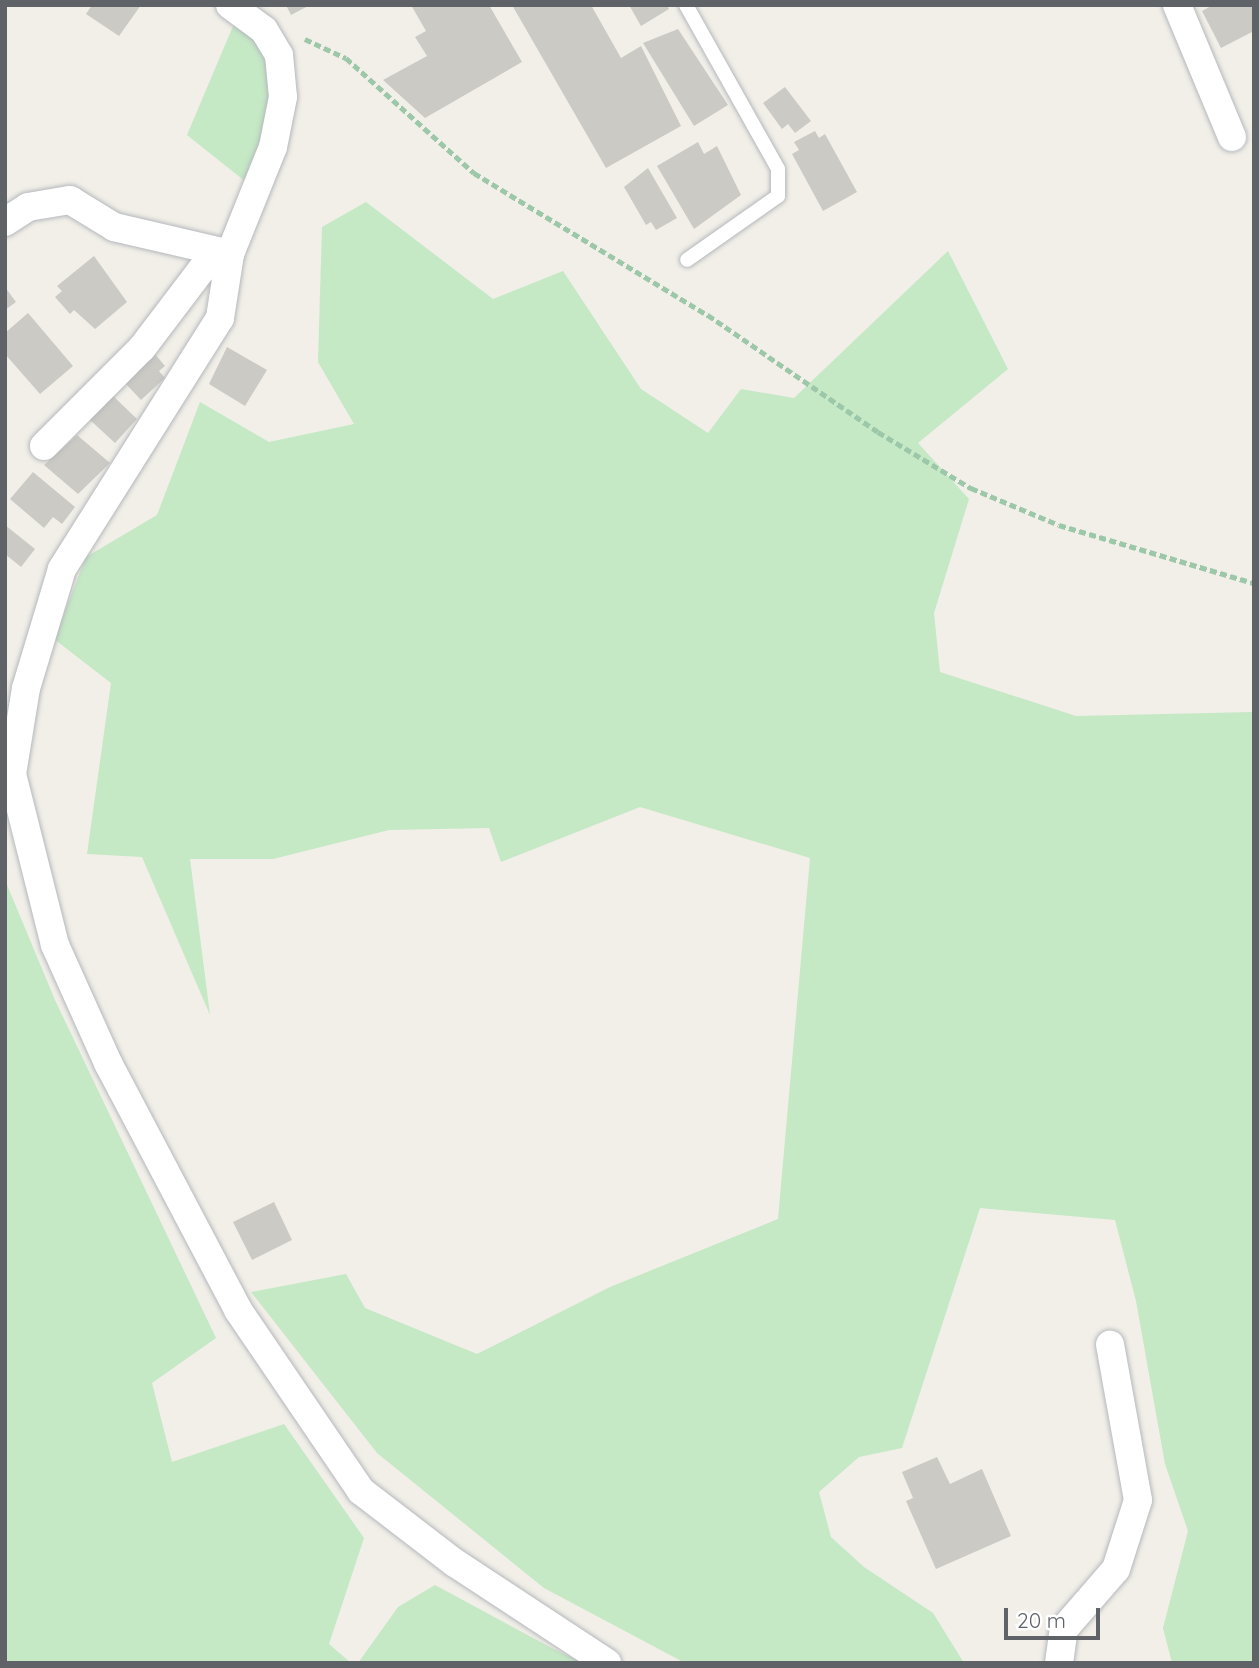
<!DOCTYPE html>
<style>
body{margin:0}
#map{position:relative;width:1259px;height:1668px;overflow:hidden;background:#f1efe8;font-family:Quicksand,sans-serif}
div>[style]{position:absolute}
.green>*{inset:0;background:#c5e8c5}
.building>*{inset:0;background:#cccac5}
.path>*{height:4.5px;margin-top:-2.25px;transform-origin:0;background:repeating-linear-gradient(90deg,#9cc7a9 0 7px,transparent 0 10.5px)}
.roads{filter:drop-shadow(0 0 2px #b5b8bc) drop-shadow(0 0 2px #b5b8bc)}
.service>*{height:14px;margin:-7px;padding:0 7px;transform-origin:7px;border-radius:7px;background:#fff}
.minor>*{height:28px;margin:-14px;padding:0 14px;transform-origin:14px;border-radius:14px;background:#fff}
span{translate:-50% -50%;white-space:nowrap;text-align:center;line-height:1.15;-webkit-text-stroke:7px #fff;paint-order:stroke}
.frame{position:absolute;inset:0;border:7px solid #5f6368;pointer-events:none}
.scale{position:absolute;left:1004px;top:1608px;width:96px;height:32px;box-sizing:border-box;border:4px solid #5f6368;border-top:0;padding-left:9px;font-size:21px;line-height:24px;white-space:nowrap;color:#5f6368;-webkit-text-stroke:5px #fff;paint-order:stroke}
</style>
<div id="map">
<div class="green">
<i style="clip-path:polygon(239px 12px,279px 55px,256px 190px,187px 135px)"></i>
<i style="clip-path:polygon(366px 202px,493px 299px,563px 271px,641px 389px,708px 433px,741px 389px,794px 398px,948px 251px,1008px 369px,918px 443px,969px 499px,934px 613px,940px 672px,1076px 716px,1254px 712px,1254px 1663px,1172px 1663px,1163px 1628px,1188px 1531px,1165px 1464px,1136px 1301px,1115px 1220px,980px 1208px,902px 1448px,859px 1457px,819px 1492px,831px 1537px,864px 1567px,933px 1613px,964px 1663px,685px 1663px,544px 1588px,377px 1453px,251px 1292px,346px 1274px,365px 1308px,477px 1354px,610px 1287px,778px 1219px,810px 858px,640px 807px,501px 862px,489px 828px,389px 830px,273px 859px,190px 859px,210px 1015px,142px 857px,87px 854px,111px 683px,54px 639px,86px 557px,157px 515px,200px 402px,269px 442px,354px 424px,318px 362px,322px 227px)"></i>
<i style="clip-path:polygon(5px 880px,55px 1000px,216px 1338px,152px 1383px,172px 1462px,284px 1424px,364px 1538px,329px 1644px,351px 1663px,5px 1663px)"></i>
<i style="clip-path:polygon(435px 1585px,548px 1646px,583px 1663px,358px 1663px,398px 1607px)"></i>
</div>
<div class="building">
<i style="clip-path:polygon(92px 5px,141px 5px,119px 36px,86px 14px)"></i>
<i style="clip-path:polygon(286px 5px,310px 5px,291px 15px)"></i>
<i style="clip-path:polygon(411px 5px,489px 5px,522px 62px,425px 118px,383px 80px,427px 56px,415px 37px,426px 31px)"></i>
<i style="clip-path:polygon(512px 5px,591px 5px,621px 58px,641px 46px,681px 126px,606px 168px)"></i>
<i style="clip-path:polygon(629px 5px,667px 5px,669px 9px,641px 26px)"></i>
<i style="clip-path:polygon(1213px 5px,1254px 5px,1254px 31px,1221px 48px,1202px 11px)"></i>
<i style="clip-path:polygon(678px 29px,728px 105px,694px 126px,643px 43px)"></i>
<i style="clip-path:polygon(785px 87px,811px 121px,795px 133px,788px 124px,782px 129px,763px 103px)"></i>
<i style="clip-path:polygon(815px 131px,819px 138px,825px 134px,857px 192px,823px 211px,792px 154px,799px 150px,794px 142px)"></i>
<i style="clip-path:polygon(698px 142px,704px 154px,717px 146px,741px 195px,694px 229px,657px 166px)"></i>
<i style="clip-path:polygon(648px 168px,677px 218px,656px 230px,651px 222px,646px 225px,624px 187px)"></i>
<i style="clip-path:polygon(94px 256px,127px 302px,95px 329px,74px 310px,70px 314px,55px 297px,62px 291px,57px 286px)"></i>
<i style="clip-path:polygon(5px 287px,16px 302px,5px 310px)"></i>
<i style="clip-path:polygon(28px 313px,73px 366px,40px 394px,5px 354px,5px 333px)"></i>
<i style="clip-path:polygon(227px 347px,267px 370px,245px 406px,209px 384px)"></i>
<i style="clip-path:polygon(155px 354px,165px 366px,159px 371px,165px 378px,141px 400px,125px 383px)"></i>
<i style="clip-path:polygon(112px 395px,137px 419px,115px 443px,89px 419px)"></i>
<i style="clip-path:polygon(77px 435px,110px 463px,78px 494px,44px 465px)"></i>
<i style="clip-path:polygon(33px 472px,75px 507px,62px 524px,53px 517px,44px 528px,10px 499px)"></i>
<i style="clip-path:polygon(5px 525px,35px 549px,21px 567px,5px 554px)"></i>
<i style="clip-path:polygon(274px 1202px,292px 1240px,252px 1260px,233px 1222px)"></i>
<i style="clip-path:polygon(937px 1457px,950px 1484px,982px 1469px,1011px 1536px,936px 1569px,906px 1501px,913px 1498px,902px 1472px)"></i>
</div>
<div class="path">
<i style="left:305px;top:39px;width:45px;rotate:24.9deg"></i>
<i style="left:346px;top:58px;width:172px;rotate:41.9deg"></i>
<i style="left:474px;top:173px;width:274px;rotate:31.3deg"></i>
<i style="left:708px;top:315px;width:206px;rotate:34.5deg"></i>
<i style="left:878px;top:432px;width:109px;rotate:31.1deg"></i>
<i style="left:971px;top:488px;width:95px;rotate:22.8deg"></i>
<i style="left:1059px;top:525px;width:203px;rotate:16.6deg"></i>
</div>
<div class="roads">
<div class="service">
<i style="left:686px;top:5px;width:188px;rotate:60.7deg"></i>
<i style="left:778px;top:169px;width:27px;rotate:90deg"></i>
<i style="left:778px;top:196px;width:111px;rotate:144.9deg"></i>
</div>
<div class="minor">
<i style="left:230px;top:5px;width:42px;rotate:36.3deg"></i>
<i style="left:264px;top:30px;width:29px;rotate:59deg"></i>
<i style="left:279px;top:55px;width:42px;rotate:84.6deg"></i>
<i style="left:283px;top:97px;width:51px;rotate:101.3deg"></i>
<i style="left:273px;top:147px;width:115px;rotate:111.9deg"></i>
<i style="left:230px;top:254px;width:65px;rotate:98.9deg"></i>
<i style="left:220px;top:318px;width:297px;rotate:122.2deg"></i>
<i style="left:62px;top:569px;width:124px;rotate:106.8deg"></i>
<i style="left:26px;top:688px;width:87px;rotate:99.2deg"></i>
<i style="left:12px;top:774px;width:176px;rotate:75.9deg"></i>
<i style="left:55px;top:945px;width:129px;rotate:65.8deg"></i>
<i style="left:108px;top:1063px;width:279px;rotate:62.2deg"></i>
<i style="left:238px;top:1310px;width:219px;rotate:55.8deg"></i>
<i style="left:361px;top:1491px;width:118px;rotate:37.5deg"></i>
<i style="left:455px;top:1563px;width:182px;rotate:33.3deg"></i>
<i style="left:1177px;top:5px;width:143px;rotate:67.4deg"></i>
<i style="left:5px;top:222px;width:27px;rotate:-33deg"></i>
<i style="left:28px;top:207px;width:43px;rotate:-9.5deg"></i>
<i style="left:70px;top:200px;width:52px;rotate:31.5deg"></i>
<i style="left:114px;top:227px;width:119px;rotate:13.1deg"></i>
<i style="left:44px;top:446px;width:139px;rotate:-45deg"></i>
<i style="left:142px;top:348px;width:99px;rotate:-52.8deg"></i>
<i style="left:202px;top:269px;width:32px;rotate:-28deg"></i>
<i style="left:1059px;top:1663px;width:34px;rotate:-82deg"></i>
<i style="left:1064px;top:1629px;width:79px;rotate:-49.1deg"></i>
<i style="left:1116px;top:1569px;width:72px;rotate:-72.3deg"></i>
<i style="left:1138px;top:1500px;width:158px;rotate:-100.2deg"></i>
</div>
</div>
<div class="frame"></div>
<div class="scale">20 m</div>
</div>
